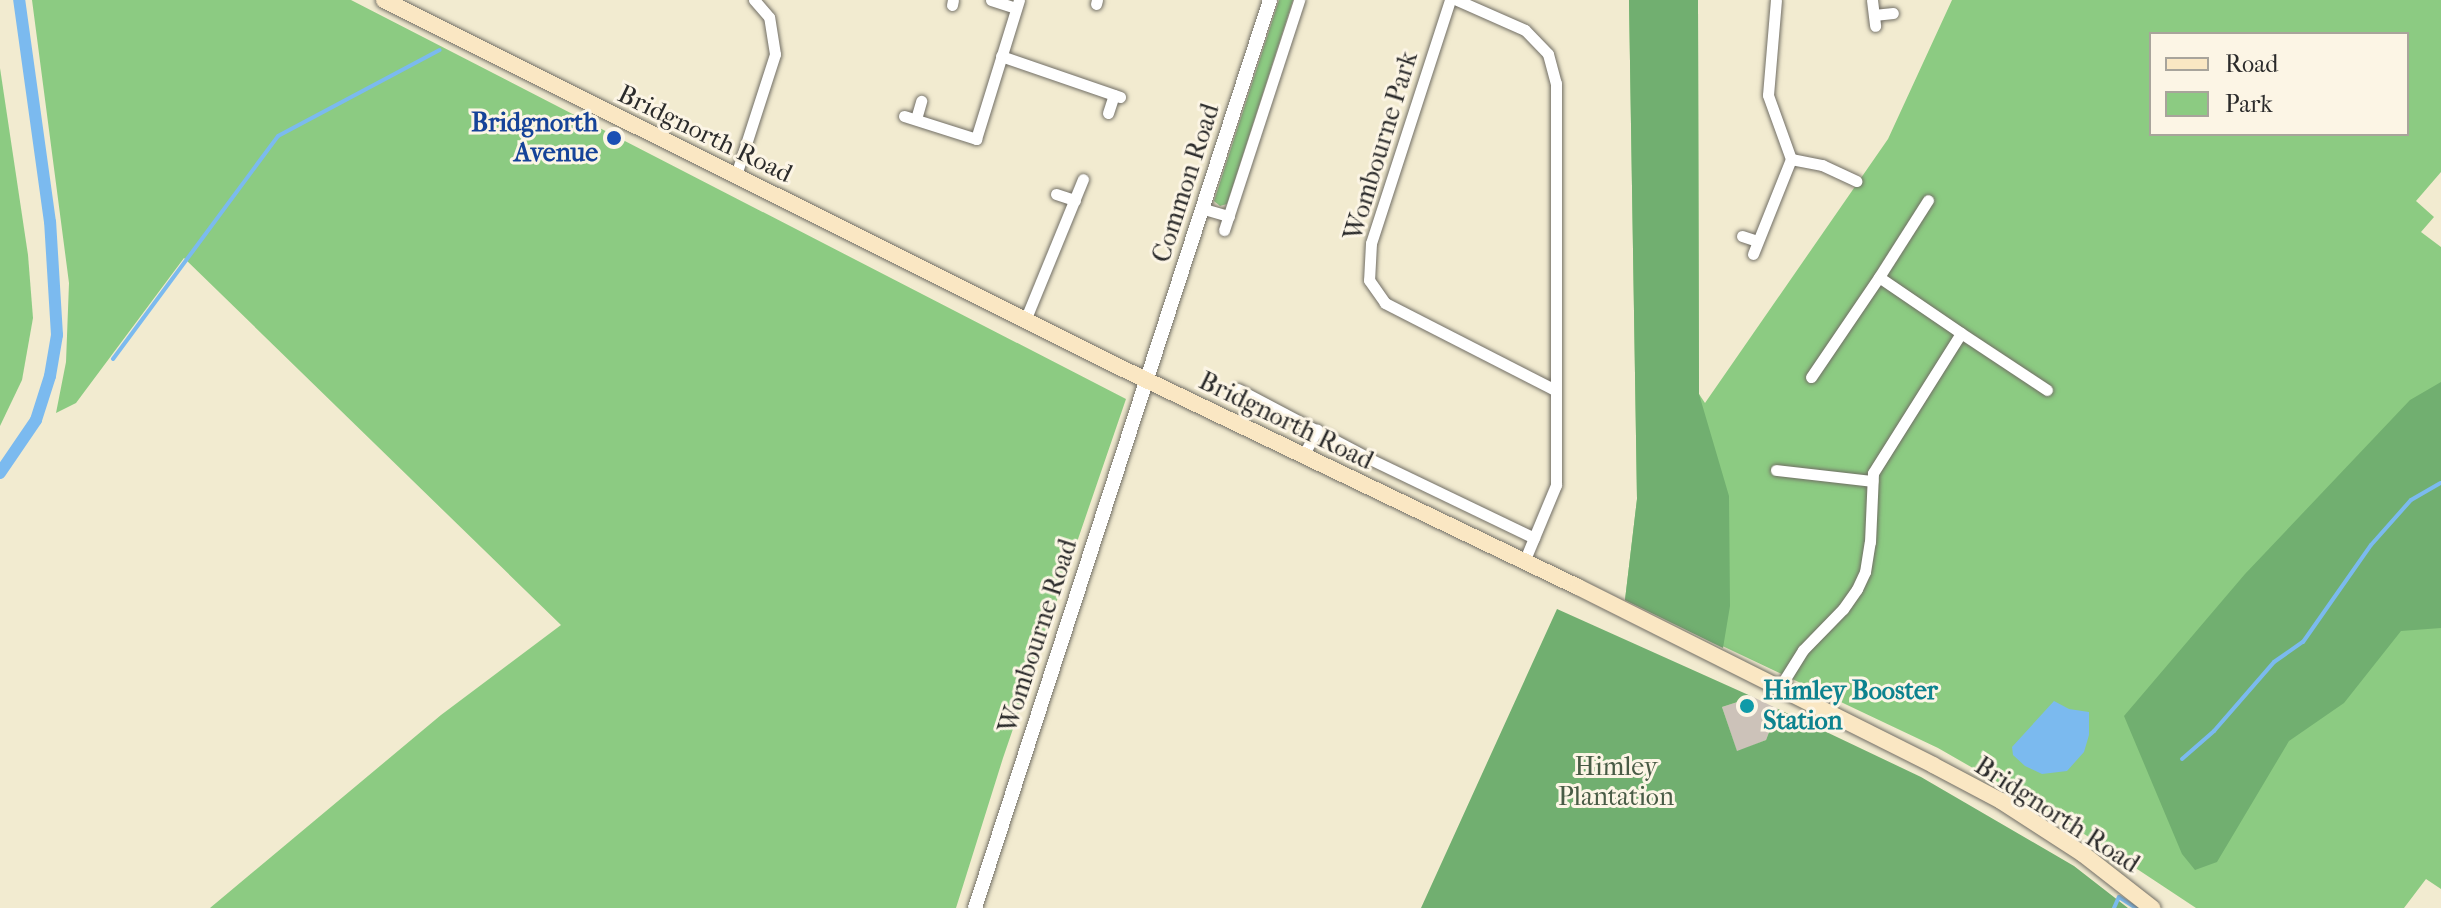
<!DOCTYPE html>
<style>
body{margin:0}
#map{position:relative;width:2441px;height:908px;overflow:hidden;background:#f2ebd0;font-family:"IM FELL French Canon",serif}
div>[style]{position:absolute}
.industrial>*{inset:0;background:#ccc2b9}
.green>*{inset:0;background:#8ccb82}
.forest>*{inset:0;background:#71af70}
.water>*{inset:0;background:#7bbaef}
.stream>*{height:4px;margin:-2px;padding:0 2px;transform-origin:2px;border-radius:2px;background:#7bbaef}
.canal>*{height:12px;margin:-6px;padding:0 6px;transform-origin:6px;border-radius:6px;background:#7bbaef}
.roads{filter:drop-shadow(0 0 2px #716e65) drop-shadow(0 0 2px #716e65)}
.minor>*{height:11px;margin:-5.5px;padding:0 5.5px;transform-origin:5.5px;border-radius:5.5px;background:#fff}
.tertiary>*{height:14px;margin:-7px;padding:0 7px;transform-origin:7px;border-radius:7px;background:#fff}
.secondary>*{height:16px;margin:-8px;padding:0 8px;transform-origin:8px;border-radius:8px;background:#fae7c3}
.dots>*{width:22px;height:22px;translate:-50% -50%;box-sizing:border-box;border:4px solid #fcf5e5;border-radius:50%}
span{translate:-50% -50%;white-space:nowrap;text-align:center;line-height:1.15;-webkit-text-stroke:6px #fcf5e5;paint-order:stroke}
.transit-label{font-size:26px;color:#164399;font-weight:700}
.right{translate:-100% -50%;text-align:right}
.street-label{font-size:26px;color:#2b2b2b}
.culture-label{font-size:26px;color:#0d838f;font-weight:700}
.left{translate:0 -50%;text-align:left}
.park-label{font-size:26px;color:#485b45}
.legend{position:absolute;left:2149px;top:32px;width:260px;height:104px;box-sizing:border-box;background:#fcf5e5;border:2px solid #a8a49b;margin:0;padding:10px 14px;list-style:none;font-size:24px;color:#2b2b2b}
.legend li{display:flex;align-items:center;gap:16px;height:40px}
.legend b{width:40px;border:2px solid #a8a49b}
</style>
<div id="map">
<div class="industrial">
<i style="clip-path:polygon(1753px 697px,1778px 709px,1766px 740px,1737px 752px,1722px 707px)"></i>
</div>
<div class="green">
<i style="clip-path:polygon(32px 0,351px 0,1126px 399px,1003px 758px,956px 908px,210px 908px,441px 715px,561px 625px,184px 258px,76px 403px,56px 413px,66px 362px,69px 283px)"></i>
<i style="clip-path:polygon(1279px 0,1293px 0,1227px 204px,1220px 206px,1214px 201px)"></i>
<i style="clip-path:polygon(evenodd,1629px 0,1698px 0,1699px 394px,1705px 403px,1888px 139px,1952px 0,2441px 0,2441px 172px,2416px 201px,2434px 217px,2421px 232px,2441px 247px,2441px 889px,2426px 879px,2404px 908px,2196px 908px,2060px 818px,1938px 748px,1625px 600px,1637px 499px,1629px 0,2151px 34px,2407px 34px,2407px 134px,2151px 134px,2151px 34px)"></i>
<i style="clip-path:polygon(0 68px,28px 255px,33px 318px,22px 380px,0 426px)"></i>
</div>
<div class="forest">
<i style="clip-path:polygon(1629px 0,1698px 0,1699px 394px,1729px 496px,1730px 606px,1723px 648px,1625px 600px,1637px 499px)"></i>
<i style="clip-path:polygon(2441px 382px,2441px 628px,2401px 631px,2344px 703px,2289px 741px,2217px 862px,2195px 870px,2182px 854px,2124px 716px,2245px 574px,2410px 400px)"></i>
<i style="clip-path:polygon(1557px 609px,1753px 697px,1722px 707px,1737px 751px,1766px 740px,1778px 709px,1921px 777px,2074px 866px,2128px 908px,1421px 908px)"></i>
</div>
<div class="water">
<i style="clip-path:polygon(2054px 701px,2069px 709px,2089px 712px,2089px 735px,2084px 752px,2067px 771px,2042px 774px,2025px 766px,2013px 755px,2012px 747px)"></i>
</div>
<div class="stream">
<i style="left:113px;top:359px;width:277px;rotate:-53.5deg"></i>
<i style="left:278px;top:136px;width:183px;rotate:-28deg"></i>
<i style="left:2182px;top:759px;width:43px;rotate:-41.2deg"></i>
<i style="left:2214px;top:731px;width:91px;rotate:-49deg"></i>
<i style="left:2274px;top:662px;width:35px;rotate:-35deg"></i>
<i style="left:2303px;top:642px;width:118px;rotate:-55deg"></i>
<i style="left:2371px;top:545px;width:60px;rotate:-48.4deg"></i>
<i style="left:2411px;top:500px;width:34px;rotate:-30deg"></i>
<i style="left:2114px;top:908px;width:12px;rotate:-66deg"></i>
<i style="left:2119px;top:897px;width:20px;rotate:33deg"></i>
</div>
<div class="canal">
<i style="left:0;top:473px;width:64px;rotate:-55.8deg"></i>
<i style="left:36px;top:420px;width:46px;rotate:-72.3deg"></i>
<i style="left:50px;top:376px;width:42px;rotate:-80.3deg"></i>
<i style="left:57px;top:335px;width:113px;rotate:-93.5deg"></i>
<i style="left:50px;top:222px;width:224px;rotate:-97.9deg"></i>
</div>
<div class="roads">
<div class="minor">
<i style="left:991px;top:0;width:26px;rotate:18deg"></i>
<i style="left:1450px;top:0;width:256px;rotate:108deg"></i>
<i style="left:1371px;top:243px;width:37px;rotate:93deg"></i>
<i style="left:1369px;top:280px;width:28px;rotate:55deg"></i>
<i style="left:1385px;top:303px;width:191px;rotate:27.1deg"></i>
<i style="left:1457px;top:0;width:74px;rotate:23.8deg"></i>
<i style="left:1525px;top:30px;width:33px;rotate:46deg"></i>
<i style="left:1548px;top:54px;width:30px;rotate:75deg"></i>
<i style="left:1556px;top:83px;width:402px;rotate:90deg"></i>
<i style="left:1556px;top:485px;width:83px;rotate:112.6deg"></i>
<i style="left:1872px;top:0;width:26px;rotate:83deg"></i>
<i style="left:1096px;top:4px;width:4px;rotate:-76deg"></i>
<i style="left:952px;top:5px;width:5px;rotate:-79deg"></i>
<i style="left:1874px;top:15px;width:19px;rotate:-6deg"></i>
<i style="left:1001px;top:56px;width:126px;rotate:19deg"></i>
<i style="left:1108px;top:113px;width:19px;rotate:-72deg"></i>
<i style="left:904px;top:116px;width:76px;rotate:17.7deg"></i>
<i style="left:976px;top:139px;width:145px;rotate:-72.8deg"></i>
<i style="left:916px;top:119px;width:19px;rotate:-74deg"></i>
<i style="left:1791px;top:159px;width:32px;rotate:11deg"></i>
<i style="left:1822px;top:165px;width:38px;rotate:25deg"></i>
<i style="left:736px;top:175px;width:127px;rotate:-72.1deg"></i>
<i style="left:775px;top:54px;width:37px;rotate:-99deg"></i>
<i style="left:769px;top:17px;width:23px;rotate:-131deg"></i>
<i style="left:1056px;top:194px;width:20px;rotate:18deg"></i>
<i style="left:1204px;top:209px;width:26px;rotate:16deg"></i>
<i style="left:1224px;top:230px;width:242px;rotate:-71.9deg"></i>
<i style="left:1742px;top:236px;width:16px;rotate:18deg"></i>
<i style="left:1753px;top:254px;width:102px;rotate:-68.2deg"></i>
<i style="left:1791px;top:159px;width:68px;rotate:-109.8deg"></i>
<i style="left:1768px;top:95px;width:95px;rotate:-85.2deg"></i>
<i style="left:1879px;top:277px;width:91px;rotate:-57.5deg"></i>
<i style="left:1026px;top:318px;width:150px;rotate:-67.7deg"></i>
<i style="left:1961px;top:333px;width:103px;rotate:33.5deg"></i>
<i style="left:1238px;top:389px;width:149px;rotate:27.9deg"></i>
<i style="left:1370px;top:459px;width:182px;rotate:25.7deg"></i>
<i style="left:1303px;top:456px;width:30px;rotate:-62deg"></i>
<i style="left:1776px;top:470px;width:97px;rotate:6.5deg"></i>
<i style="left:1778px;top:690px;width:47px;rotate:-58deg"></i>
<i style="left:1803px;top:650px;width:57px;rotate:-45.7deg"></i>
<i style="left:1843px;top:609px;width:24px;rotate:-55deg"></i>
<i style="left:1857px;top:589px;width:19px;rotate:-65deg"></i>
<i style="left:1865px;top:572px;width:30px;rotate:-81deg"></i>
<i style="left:1870px;top:542px;width:69px;rotate:-87.5deg"></i>
<i style="left:1873px;top:473px;width:165px;rotate:-57.8deg"></i>
<i style="left:1961px;top:333px;width:99px;rotate:-145.7deg"></i>
<i style="left:1879px;top:277px;width:121px;rotate:124.2deg"></i>
</div>
<div class="tertiary">
<i style="left:975px;top:908px;width:955px;rotate:-72deg"></i>
</div>
<div class="secondary">
<i style="left:384px;top:0;width:817px;rotate:26.53deg"></i>
<i style="left:1115px;top:365px;width:513px;rotate:25.62deg"></i>
<i style="left:1578px;top:587px;width:397px;rotate:26.6deg"></i>
<i style="left:1933px;top:765px;width:77px;rotate:27.9deg"></i>
<i style="left:2001px;top:801px;width:98px;rotate:32.9deg"></i>
<i style="left:2083px;top:854px;width:88px;rotate:38deg"></i>
</div>
</div>
<div class="dots">
<i style="left:614px;top:138px;background:#1a4fb4"></i>
<i style="left:1747px;top:706px;background:#0f9aa8"></i>
</div>
<div class="transit-label">
<span class="right" style="left:598px;top:138px">Bridgnorth<br>Avenue</span>
</div>
<div class="street-label">
<span style="left:705px;top:134px;rotate:26deg">Bridgnorth Road</span>
<span style="left:1381px;top:146px;rotate:-73deg">Wombourne Park</span>
<span style="left:1186px;top:183px;rotate:-72deg">Common Road</span>
<span style="left:1286px;top:421px;rotate:26deg">Bridgnorth Road</span>
<span style="left:1038px;top:636px;rotate:-72deg">Wombourne Road</span>
<span style="left:2057px;top:815px;rotate:33deg">Bridgnorth Road</span>
</div>
<div class="culture-label">
<span class="left" style="left:1763px;top:706px">Himley Booster<br>Station</span>
</div>
<div class="park-label">
<span style="left:1616px;top:782px">Himley<br>Plantation</span>
</div>
<ul class="legend">
<li><b style="height:10px;background:#fae7c3"></b>Road</li>
<li><b style="height:22px;background:#8ccb82"></b>Park</li>
</ul>
</div>
